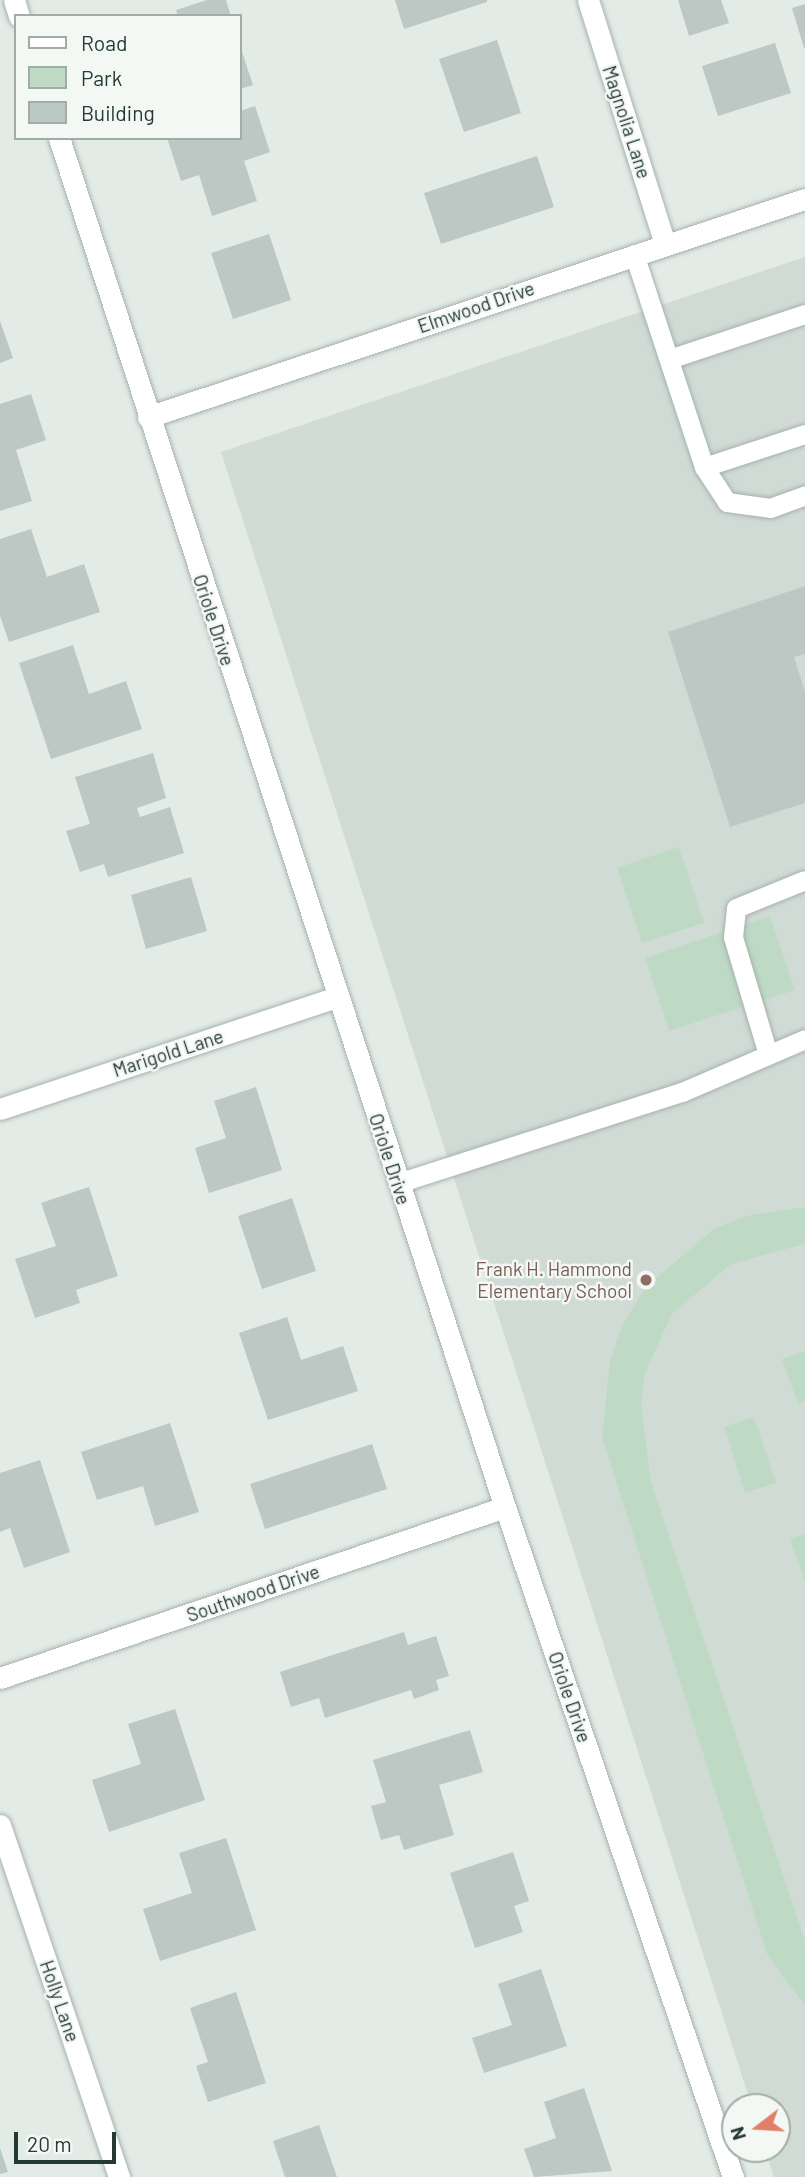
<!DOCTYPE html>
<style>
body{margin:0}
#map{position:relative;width:805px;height:2177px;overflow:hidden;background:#e3ebe7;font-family:Barlow,sans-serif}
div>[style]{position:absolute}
.built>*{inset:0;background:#d1dbd6}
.green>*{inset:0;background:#bedac4}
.building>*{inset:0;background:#bbc8c3}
.roads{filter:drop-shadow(0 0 2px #a6b2ad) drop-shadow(0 0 2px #a6b2ad)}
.lane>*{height:19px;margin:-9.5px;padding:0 9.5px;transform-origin:9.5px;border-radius:9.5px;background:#fff}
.street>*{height:21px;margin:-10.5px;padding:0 10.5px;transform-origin:10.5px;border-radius:10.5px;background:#fff}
.dots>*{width:19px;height:19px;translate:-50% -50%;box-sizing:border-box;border:4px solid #f3f8f5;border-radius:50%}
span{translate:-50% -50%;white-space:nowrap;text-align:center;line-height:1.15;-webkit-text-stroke:5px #f3f8f5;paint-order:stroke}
.street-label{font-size:19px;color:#253a33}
.education-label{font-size:19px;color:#785e54}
.right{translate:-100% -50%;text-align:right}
.legend{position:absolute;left:14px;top:14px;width:228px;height:126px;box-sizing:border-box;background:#f3f8f5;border:2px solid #a1aca7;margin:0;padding:9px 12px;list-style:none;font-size:21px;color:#253a33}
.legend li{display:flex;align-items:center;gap:14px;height:35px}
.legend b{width:35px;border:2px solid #a1aca7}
.north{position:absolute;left:721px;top:2093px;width:70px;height:70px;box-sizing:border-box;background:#f3f8f5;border:2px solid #a1aca7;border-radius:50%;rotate:253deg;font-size:19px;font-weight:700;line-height:28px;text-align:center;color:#253a33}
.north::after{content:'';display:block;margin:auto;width:24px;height:32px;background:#e27f6a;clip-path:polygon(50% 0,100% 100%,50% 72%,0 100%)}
.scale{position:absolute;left:14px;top:2132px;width:102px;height:32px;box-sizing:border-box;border:4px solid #253a33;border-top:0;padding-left:9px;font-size:21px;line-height:24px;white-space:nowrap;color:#253a33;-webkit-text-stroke:5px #f3f8f5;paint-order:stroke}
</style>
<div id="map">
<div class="built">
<i style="clip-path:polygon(805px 257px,805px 2177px,774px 2177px,765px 2149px,777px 2149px,777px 2107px,752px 2107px,221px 452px)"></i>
</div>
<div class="green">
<i style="clip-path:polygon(679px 847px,704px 923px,642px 943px,617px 868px)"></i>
<i style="clip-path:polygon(770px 916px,795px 990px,669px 1031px,645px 958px)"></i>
<i style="clip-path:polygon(805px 1207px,805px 1244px,731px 1264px,672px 1314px,645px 1373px,641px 1404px,651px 1482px,805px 1941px,805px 2006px,767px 1954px,602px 1437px,610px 1361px,623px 1323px,647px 1286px,715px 1228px,750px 1215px)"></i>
<i style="clip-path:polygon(805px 1351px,805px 1401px,798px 1404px,782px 1359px)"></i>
<i style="clip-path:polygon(754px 1417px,776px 1483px,745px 1493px,724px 1427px)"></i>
<i style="clip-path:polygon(805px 1534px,805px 1582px,790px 1539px)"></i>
</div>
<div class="building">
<i style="clip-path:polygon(207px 0,226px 0,231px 16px,178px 16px,176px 10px)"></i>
<i style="clip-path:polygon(395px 0,487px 0,487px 2px,404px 29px)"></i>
<i style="clip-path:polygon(678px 0,721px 0,729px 23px,689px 36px)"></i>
<i style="clip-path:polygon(805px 4px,805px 48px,804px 48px,792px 8px)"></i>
<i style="clip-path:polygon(497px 40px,521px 113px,464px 132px,439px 59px)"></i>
<i style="clip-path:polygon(775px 43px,791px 93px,718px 116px,702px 66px)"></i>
<i style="clip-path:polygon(240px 46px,253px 85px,240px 89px)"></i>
<i style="clip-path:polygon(255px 106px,270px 152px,244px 161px,257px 201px,212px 216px,199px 175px,181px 181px,167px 138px,240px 138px,240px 111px)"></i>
<i style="clip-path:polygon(537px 156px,554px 207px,441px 244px,424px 193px)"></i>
<i style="clip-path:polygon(269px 234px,291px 300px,233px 319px,211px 253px)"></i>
<i style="clip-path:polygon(0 321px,13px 358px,0 363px)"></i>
<i style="clip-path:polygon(31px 394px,46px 440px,16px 450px,32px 501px,0 511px,0 404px)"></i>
<i style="clip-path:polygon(31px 529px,47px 577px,84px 564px,100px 612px,9px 642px,0 616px,0 539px)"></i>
<i style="clip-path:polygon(805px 586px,805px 654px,794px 657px,805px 692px,805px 803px,730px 827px,668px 632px)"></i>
<i style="clip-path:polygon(73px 645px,89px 694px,126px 681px,142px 729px,51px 759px,19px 663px)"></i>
<i style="clip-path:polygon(153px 753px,166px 798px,137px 808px,140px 817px,170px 807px,184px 853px,108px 877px,104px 864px,80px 872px,66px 831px,90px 824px,75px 777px)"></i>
<i style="clip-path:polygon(191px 877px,207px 931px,146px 949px,131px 895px)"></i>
<i style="clip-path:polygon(256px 1087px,282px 1170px,209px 1193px,195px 1148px,226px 1138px,214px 1101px)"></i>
<i style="clip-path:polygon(89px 1187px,118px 1276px,76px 1290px,80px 1303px,35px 1318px,15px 1259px,56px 1246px,41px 1203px)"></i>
<i style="clip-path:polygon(292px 1198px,316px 1271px,262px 1289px,238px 1216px)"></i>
<i style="clip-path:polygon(287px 1317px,301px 1360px,343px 1346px,358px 1391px,268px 1420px,239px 1333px)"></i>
<i style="clip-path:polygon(170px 1423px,199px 1512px,155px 1526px,143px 1486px,97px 1500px,81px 1452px)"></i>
<i style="clip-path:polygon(372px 1444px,387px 1489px,265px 1529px,250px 1484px)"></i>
<i style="clip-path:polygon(40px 1460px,70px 1552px,24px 1568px,10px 1528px,0 1532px,0 1473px)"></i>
<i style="clip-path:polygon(404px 1632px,408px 1645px,436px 1636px,449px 1676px,436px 1680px,439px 1690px,414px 1699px,411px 1690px,325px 1718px,319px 1698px,291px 1707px,280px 1672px)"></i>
<i style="clip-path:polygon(175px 1709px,205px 1800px,109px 1832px,92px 1780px,141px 1764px,128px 1724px)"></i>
<i style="clip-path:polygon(470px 1730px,483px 1772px,439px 1785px,454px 1835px,404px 1850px,399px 1835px,381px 1840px,371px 1806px,386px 1802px,373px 1760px)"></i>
<i style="clip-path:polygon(226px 1838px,256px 1930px,160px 1961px,143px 1909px,192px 1893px,179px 1853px)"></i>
<i style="clip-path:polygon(513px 1852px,529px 1901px,514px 1906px,523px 1932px,475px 1948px,450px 1873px)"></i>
<i style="clip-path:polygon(541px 1969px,567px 2046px,484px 2073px,472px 2038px,512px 2025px,498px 1984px)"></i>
<i style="clip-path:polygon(236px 1992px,266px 2083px,208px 2102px,196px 2066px,208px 2062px,190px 2008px)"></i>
<i style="clip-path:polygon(584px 2088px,612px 2171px,534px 2177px,524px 2149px,556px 2138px,544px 2102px)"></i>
<i style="clip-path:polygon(319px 2125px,337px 2177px,285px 2177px,273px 2141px)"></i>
<i style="clip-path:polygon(0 2148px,8px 2172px,0 2174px)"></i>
</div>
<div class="roads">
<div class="lane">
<i style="left:634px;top:254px;width:224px;rotate:71.8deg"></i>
<i style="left:704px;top:467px;width:42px;rotate:56.7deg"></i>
<i style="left:727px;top:502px;width:43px;rotate:7.9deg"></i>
<i style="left:770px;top:508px;width:37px;rotate:-20deg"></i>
<i style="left:669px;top:359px;width:143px;rotate:-18.3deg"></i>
<i style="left:704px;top:467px;width:106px;rotate:-18.1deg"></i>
<i style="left:767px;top:1051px;width:119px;rotate:-106.6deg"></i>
<i style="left:733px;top:937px;width:29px;rotate:-84deg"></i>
<i style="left:736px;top:908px;width:74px;rotate:-22.1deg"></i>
<i style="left:398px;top:1183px;width:298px;rotate:-17.8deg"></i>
<i style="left:682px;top:1092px;width:134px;rotate:-23.3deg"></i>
</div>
<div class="street">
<i style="left:14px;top:0;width:17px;rotate:73deg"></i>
<i style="left:588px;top:0;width:256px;rotate:72.5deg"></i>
<i style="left:59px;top:138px;width:1440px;rotate:71.96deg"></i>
<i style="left:505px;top:1507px;width:708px;rotate:71.21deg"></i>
<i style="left:148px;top:417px;width:692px;rotate:-18.36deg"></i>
<i style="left:0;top:1109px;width:355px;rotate:-18.4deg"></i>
<i style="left:0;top:1678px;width:533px;rotate:-18.71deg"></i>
<i style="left:0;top:1825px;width:372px;rotate:71.3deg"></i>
</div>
</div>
<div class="dots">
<i style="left:646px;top:1280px;background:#8d6e63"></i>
</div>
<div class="street-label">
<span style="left:627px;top:122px;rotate:72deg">Magnolia Lane</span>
<span style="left:476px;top:307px;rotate:-19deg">Elmwood Drive</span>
<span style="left:214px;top:620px;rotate:72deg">Oriole Drive</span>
<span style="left:168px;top:1053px;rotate:-18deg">Marigold Lane</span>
<span style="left:390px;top:1159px;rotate:72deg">Oriole Drive</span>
<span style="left:253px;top:1593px;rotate:-19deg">Southwood Drive</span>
<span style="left:570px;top:1697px;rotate:71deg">Oriole Drive</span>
<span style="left:60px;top:2001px;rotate:71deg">Holly Lane</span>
</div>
<div class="education-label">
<span class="right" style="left:632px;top:1280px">Frank H. Hammond<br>Elementary School</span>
</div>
<ul class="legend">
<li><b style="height:9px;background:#fff"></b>Road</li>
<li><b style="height:19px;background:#bedac4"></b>Park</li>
<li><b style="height:19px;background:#bbc8c3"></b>Building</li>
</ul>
<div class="north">N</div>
<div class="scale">20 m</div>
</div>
